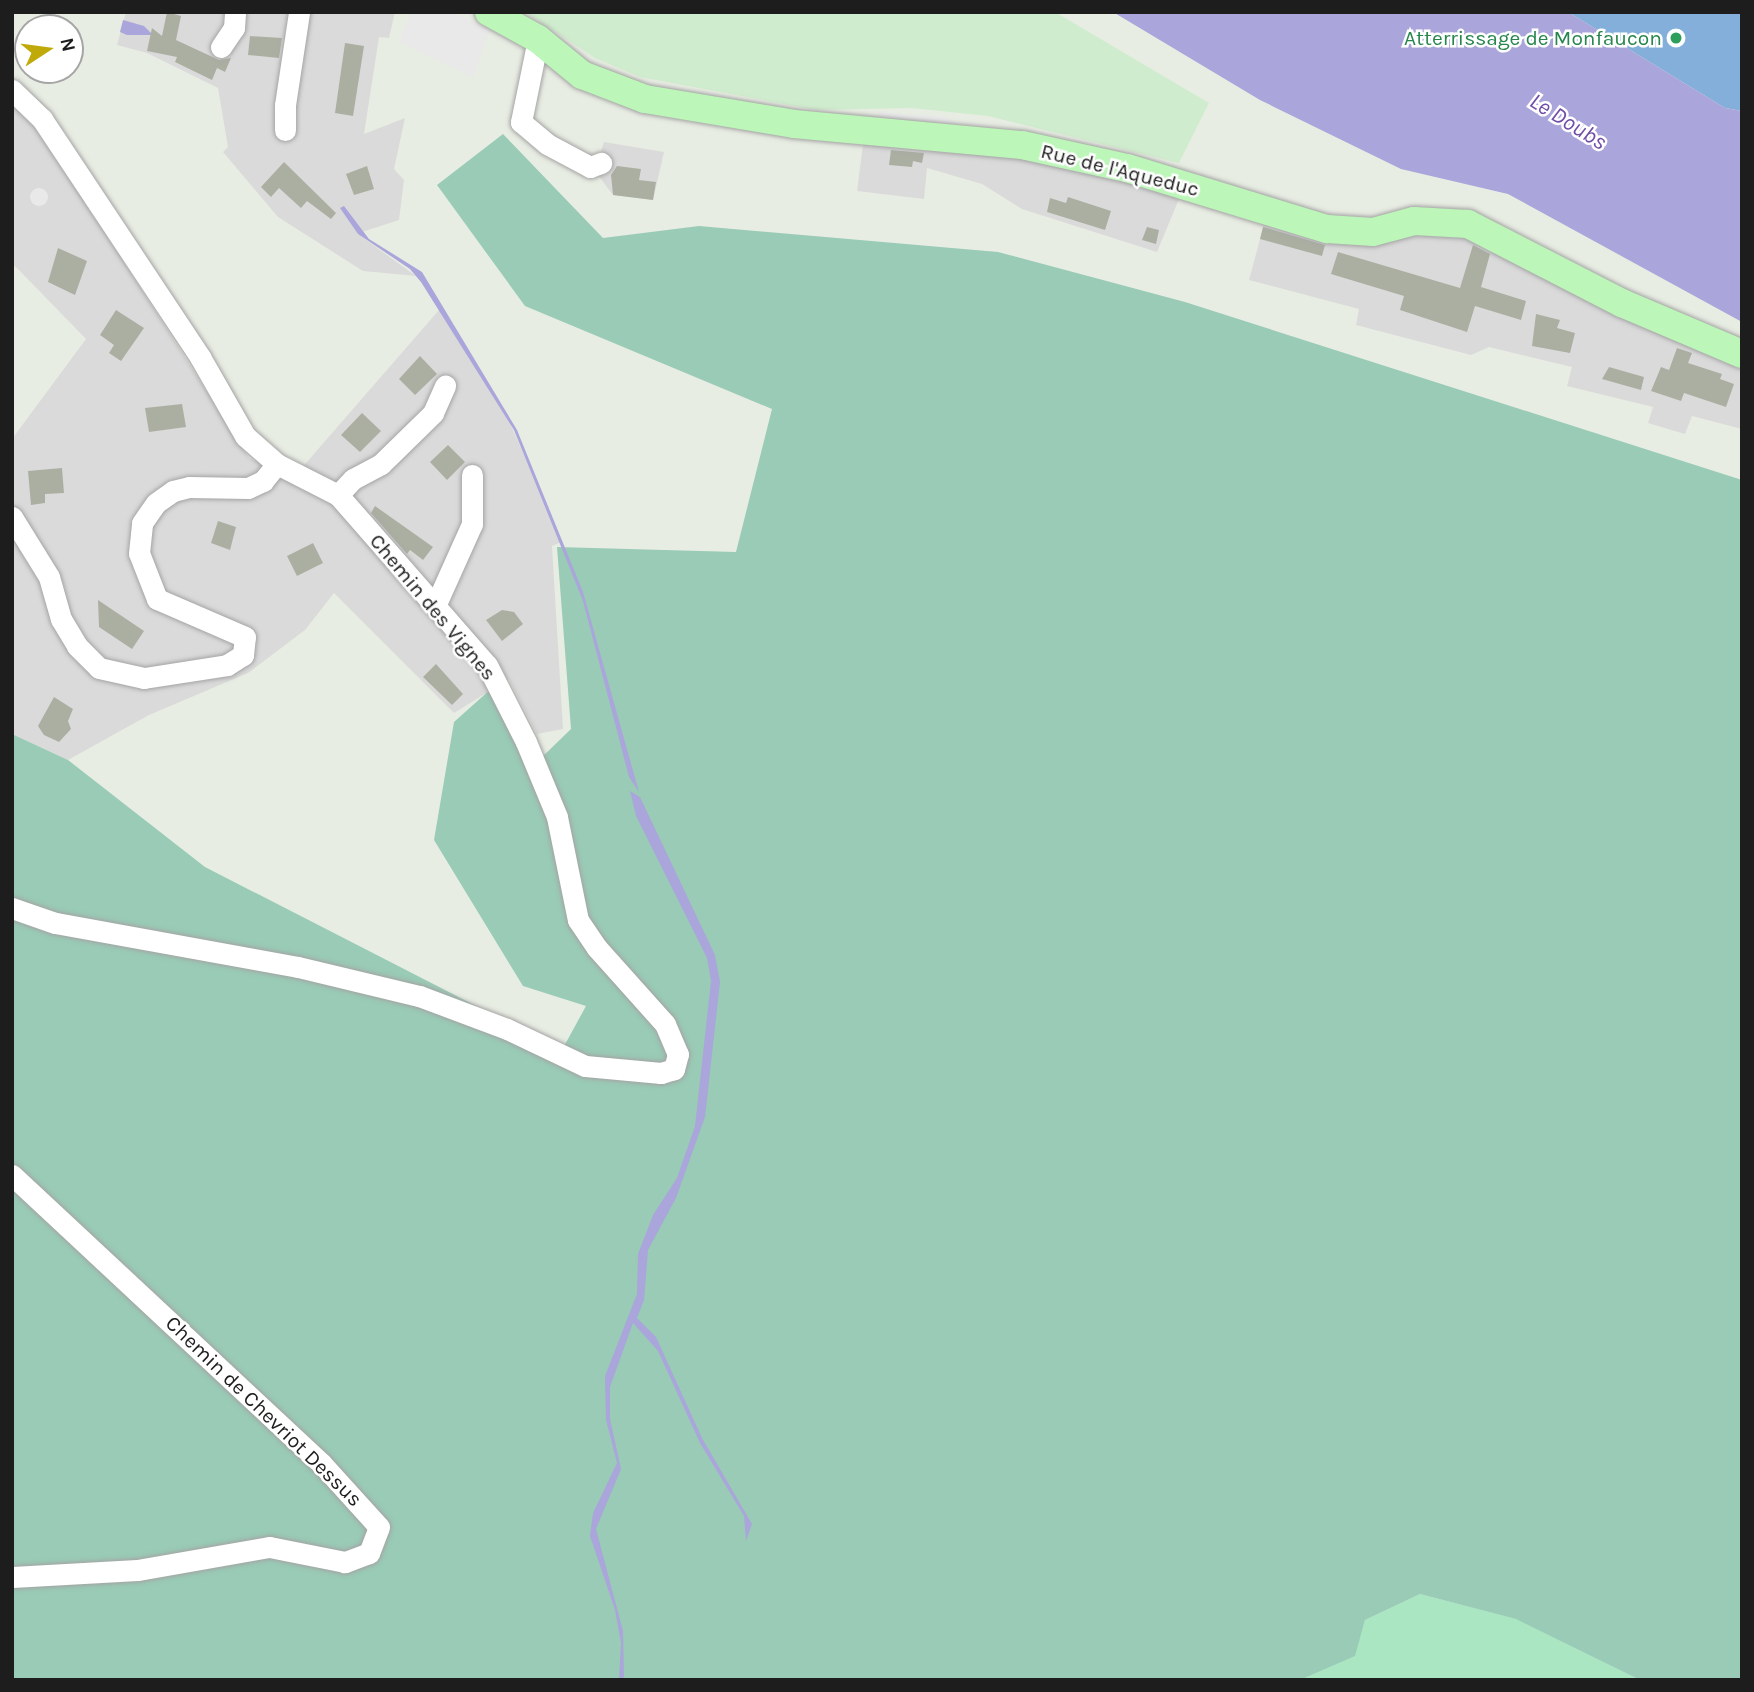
<!DOCTYPE html>
<style>
body{margin:0}
#map{position:relative;width:1754px;height:1692px;overflow:hidden;background:#e8ede3;font-family:Karla,sans-serif}
div>[style]{position:absolute}
.residential>*{inset:0;background:#dbdada}
.farmland>*{inset:0;background:#d0ecce}
.grass>*{inset:0;background:#aae6c1}
.forest>*{inset:0;background:#99cbb6}
.pitch>*{inset:0;background:#83afda}
.parking>*{inset:0;background:#e9e9e9}
.round{border-radius:50%}
.water>*{inset:0;background:#aaa5da}
.building>*{inset:0;background:#abafa2}
.roads{filter:drop-shadow(0 0 2px #a4a4a4) drop-shadow(0 0 2px #a4a4a4)}
.street>*{height:21px;margin:-10.5px;padding:0 10.5px;transform-origin:10.5px;border-radius:10.5px;background:#fff}
.secondary>*{height:28px;margin:-14px;padding:0 14px;transform-origin:14px;border-radius:14px;background:#bcf6b8}
.dots>*{width:19px;height:19px;translate:-50% -50%;box-sizing:border-box;border:4px solid #fff;border-radius:50%}
span{translate:-50% -50%;white-space:nowrap;text-align:center;line-height:1.15;-webkit-text-stroke:5px #fff;paint-order:stroke}
.leisure-label{font-size:21px;color:#27864d}
.right{translate:-100% -50%;text-align:right}
.street-label{font-size:21px;color:#1d1d1d}
.water-label{font-size:23px;color:#704ea8;font-style:italic}
.frame{position:absolute;inset:0;border:14px solid #1d1d1d;pointer-events:none}
.north{position:absolute;left:14px;top:14px;width:70px;height:70px;box-sizing:border-box;background:#fff;border:2px solid #a5a5a5;border-radius:50%;rotate:77deg;font-size:19px;font-weight:700;line-height:28px;text-align:center;color:#1d1d1d}
.north::after{content:'';display:block;margin:auto;width:24px;height:32px;background:#c0aa09;clip-path:polygon(50% 0,100% 100%,50% 72%,0 100%)}
</style>
<div id="map">
<div class="residential">
<i style="clip-path:polygon(126px 12px,395px 12px,389px 38px,379px 37px,364px 134px,405px 118px,394px 169px,404px 180px,399px 220px,362px 232px,344px 206px,358px 234px,416px 276px,363px 271px,278px 217px,223px 152px,228px 147px,218px 88px,147px 53px,117px 45px)"></i>
<i style="clip-path:polygon(12px 105px,34px 121px,249px 458px,293px 478px,439px 310px,507px 416px,562px 542px,552px 546px,563px 729px,537px 734px,509px 679px,454px 713px,334px 593px,305px 630px,248px 673px,149px 715px,68px 760px,12px 734px,12px 439px,86px 339px,15px 266px,12px 269px)"></i>
<i style="clip-path:polygon(864px 137px,975px 145px,1184px 187px,1157px 252px,1022px 209px,982px 184px,927px 168px,924px 199px,857px 191px)"></i>
<i style="clip-path:polygon(604px 142px,664px 152px,653px 200px,613px 195px,595px 171px)"></i>
<i style="clip-path:polygon(1266px 217px,1459px 230px,1742px 361px,1742px 429px,1692px 416px,1685px 434px,1648px 423px,1653px 407px,1567px 386px,1572px 367px,1489px 347px,1471px 355px,1356px 325px,1359px 309px,1249px 280px)"></i>
</div>
<div class="farmland">
<i style="clip-path:polygon(525px 12px,1055px 12px,1209px 103px,1179px 163px,988px 116px,911px 108px,816px 110px,640px 77px,595px 58px)"></i>
</div>
<div class="grass">
<i style="clip-path:polygon(1420px 1594px,1517px 1619px,1640px 1680px,1300px 1680px,1354px 1656px,1365px 1620px)"></i>
</div>
<div class="forest">
<i style="clip-path:polygon(503px 134px,603px 238px,699px 226px,998px 252px,1185px 302px,1742px 480px,1742px 1680px,1640px 1680px,1516px 1619px,1420px 1594px,1365px 1620px,1355px 1656px,1300px 1680px,12px 1680px,12px 734px,68px 760px,205px 867px,562px 1050px,586px 1006px,523px 986px,434px 840px,454px 722px,492px 688px,538px 761px,571px 729px,557px 547px,736px 552px,772px 409px,525px 306px,437px 185px)"></i>
</div>
<div class="pitch">
<i style="clip-path:polygon(1568px 12px,1742px 12px,1742px 111px,1725px 108px)"></i>
</div>
<div class="parking">
<i style="clip-path:polygon(411px 12px,453px 12px,490px 30px,473px 77px,399px 42px)"></i>
<i style="clip-path:polygon(879px 112px,945px 117px,969px 130px,877px 124px)"></i>
<i class="round" style="left:30px;top:188px;width:18px;height:18px"></i>
</div>
<div class="water">
<i style="clip-path:polygon(1113px 12px,1568px 12px,1725px 108px,1742px 111px,1742px 322px,1508px 194px,1401px 169px,1260px 100px)"></i>
<i style="clip-path:polygon(123px 20px,144px 26px,153px 35px,127px 35px,120px 32px)"></i>
<i style="clip-path:polygon(344px 206px,369px 239px,422px 272px,517px 430px,583px 592px,639px 792px,629px 777px,583px 601px,514px 430px,421px 282px,410px 269px,358px 234px,340px 208px)"></i>
<i style="clip-path:polygon(630px 791px,640px 797px,715px 955px,720px 982px,705px 1117px,676px 1198px,648px 1250px,644px 1300px,637px 1318px,656px 1337px,702px 1438px,752px 1524px,746px 1541px,744px 1516px,700px 1443px,658px 1351px,633px 1323px,610px 1387px,610px 1419px,621px 1469px,596px 1529px,623px 1631px,624px 1677px,619px 1680px,621px 1643px,615px 1610px,590px 1536px,593px 1513px,617px 1463px,606px 1420px,605px 1376px,637px 1294px,638px 1254px,653px 1215px,677px 1178px,695px 1126px,711px 981px,707px 958px,636px 816px)"></i>
</div>
<div class="building">
<i style="clip-path:polygon(167px 12px,181px 16px,176px 40px,219px 60px,231px 58px,225px 72px,217px 68px,212px 80px,175px 62px,177px 57px,147px 51px,152px 28px,162px 36px)"></i>
<i style="clip-path:polygon(250px 36px,282px 38px,279px 58px,248px 55px)"></i>
<i style="clip-path:polygon(345px 43px,364px 46px,353px 116px,335px 113px)"></i>
<i style="clip-path:polygon(891px 150px,924px 153px,922px 163px,913px 161px,912px 167px,889px 165px)"></i>
<i style="clip-path:polygon(284px 162px,336px 213px,331px 219px,307px 201px,301px 208px,279px 188px,271px 197px,261px 187px)"></i>
<i style="clip-path:polygon(367px 166px,374px 189px,354px 195px,346px 174px)"></i>
<i style="clip-path:polygon(617px 166px,641px 169px,639px 180px,656px 182px,653px 200px,613px 195px,611px 175px)"></i>
<i style="clip-path:polygon(1068px 197px,1111px 211px,1105px 230px,1047px 212px,1050px 198px,1066px 203px)"></i>
<i style="clip-path:polygon(1147px 227px,1159px 230px,1156px 244px,1142px 240px)"></i>
<i style="clip-path:polygon(1263px 227px,1325px 245px,1322px 256px,1260px 239px)"></i>
<i style="clip-path:polygon(1473px 245px,1490px 254px,1481px 287px,1526px 301px,1521px 320px,1475px 306px,1467px 332px,1400px 310px,1404px 296px,1331px 274px,1338px 252px,1460px 288px)"></i>
<i style="clip-path:polygon(58px 248px,87px 261px,75px 295px,48px 282px)"></i>
<i style="clip-path:polygon(116px 310px,144px 328px,121px 361px,109px 353px,114px 345px,100px 335px)"></i>
<i style="clip-path:polygon(1536px 314px,1560px 320px,1557px 328px,1575px 333px,1570px 353px,1532px 346px)"></i>
<i style="clip-path:polygon(1677px 348px,1692px 353px,1688px 363px,1722px 374px,1720px 379px,1734px 384px,1726px 407px,1684px 393px,1681px 401px,1651px 391px,1661px 367px,1669px 370px)"></i>
<i style="clip-path:polygon(420px 356px,437px 374px,415px 395px,399px 379px)"></i>
<i style="clip-path:polygon(1609px 367px,1644px 377px,1641px 390px,1602px 379px)"></i>
<i style="clip-path:polygon(182px 404px,186px 427px,149px 432px,145px 408px)"></i>
<i style="clip-path:polygon(362px 413px,381px 431px,360px 452px,341px 435px)"></i>
<i style="clip-path:polygon(448px 445px,465px 462px,447px 480px,430px 462px)"></i>
<i style="clip-path:polygon(62px 468px,64px 493px,45px 494px,45px 503px,31px 505px,28px 471px)"></i>
<i style="clip-path:polygon(375px 506px,433px 547px,423px 560px,410px 550px,407px 554px,371px 513px)"></i>
<i style="clip-path:polygon(218px 521px,236px 527px,230px 550px,211px 543px)"></i>
<i style="clip-path:polygon(313px 543px,323px 563px,297px 576px,287px 556px)"></i>
<i style="clip-path:polygon(98px 600px,144px 631px,132px 649px,99px 627px)"></i>
<i style="clip-path:polygon(502px 610px,514px 612px,523px 624px,502px 641px,486px 620px)"></i>
<i style="clip-path:polygon(436px 664px,463px 694px,452px 705px,423px 677px)"></i>
<i style="clip-path:polygon(54px 697px,73px 709px,68px 721px,71px 729px,59px 742px,44px 735px,38px 726px)"></i>
</div>
<div class="roads">
<div class="street">
<i style="left:538px;top:39px;width:85px;rotate:101.6deg"></i>
<i style="left:521px;top:122px;width:34px;rotate:40deg"></i>
<i style="left:547px;top:144px;width:49px;rotate:28.1deg"></i>
<i style="left:590px;top:167px;width:12px;rotate:-20deg"></i>
<i style="left:221px;top:47px;width:23px;rotate:-56deg"></i>
<i style="left:234px;top:28px;width:16px;rotate:-86deg"></i>
<i style="left:12px;top:90px;width:42px;rotate:44deg"></i>
<i style="left:42px;top:119px;width:286px;rotate:56.4deg"></i>
<i style="left:200px;top:357px;width:91px;rotate:60.3deg"></i>
<i style="left:245px;top:436px;width:43px;rotate:41.2deg"></i>
<i style="left:277px;top:464px;width:68px;rotate:26.9deg"></i>
<i style="left:338px;top:495px;width:226px;rotate:48.8deg"></i>
<i style="left:487px;top:665px;width:86px;rotate:63.1deg"></i>
<i style="left:526px;top:742px;width:81px;rotate:67.5deg"></i>
<i style="left:557px;top:817px;width:105px;rotate:78.5deg"></i>
<i style="left:578px;top:920px;width:34px;rotate:56deg"></i>
<i style="left:597px;top:948px;width:102px;rotate:48.2deg"></i>
<i style="left:665px;top:1024px;width:33px;rotate:67deg"></i>
<i style="left:678px;top:1054px;width:16px;rotate:105deg"></i>
<i style="left:674px;top:1069px;width:14px;rotate:163deg"></i>
<i style="left:661px;top:1073px;width:76px;rotate:-174.7deg"></i>
<i style="left:585px;top:1066px;width:86px;rotate:-154.6deg"></i>
<i style="left:507px;top:1029px;width:94px;rotate:-159.4deg"></i>
<i style="left:419px;top:996px;width:124px;rotate:-166.5deg"></i>
<i style="left:298px;top:967px;width:247px;rotate:-169.7deg"></i>
<i style="left:55px;top:923px;width:46px;rotate:-160.8deg"></i>
<i style="left:285px;top:130px;width:25px;rotate:-90deg"></i>
<i style="left:285px;top:105px;width:94px;rotate:-81.4deg"></i>
<i style="left:338px;top:495px;width:22px;rotate:-47deg"></i>
<i style="left:353px;top:479px;width:32px;rotate:-28deg"></i>
<i style="left:381px;top:464px;width:73px;rotate:-44.4deg"></i>
<i style="left:433px;top:413px;width:30px;rotate:-66deg"></i>
<i style="left:12px;top:517px;width:70px;rotate:58.3deg"></i>
<i style="left:49px;top:577px;width:44px;rotate:74.1deg"></i>
<i style="left:61px;top:619px;width:31px;rotate:59deg"></i>
<i style="left:77px;top:646px;width:31px;rotate:45deg"></i>
<i style="left:99px;top:668px;width:46px;rotate:12.5deg"></i>
<i style="left:144px;top:678px;width:84px;rotate:-8.9deg"></i>
<i style="left:227px;top:665px;width:19px;rotate:-32deg"></i>
<i style="left:243px;top:655px;width:18px;rotate:-84deg"></i>
<i style="left:245px;top:637px;width:96px;rotate:-156.6deg"></i>
<i style="left:157px;top:599px;width:49px;rotate:-111.4deg"></i>
<i style="left:139px;top:553px;width:30px;rotate:-84deg"></i>
<i style="left:142px;top:523px;width:24px;rotate:-55deg"></i>
<i style="left:156px;top:503px;width:21px;rotate:-35deg"></i>
<i style="left:173px;top:491px;width:16px;rotate:-14deg"></i>
<i style="left:189px;top:487px;width:59px;rotate:1deg"></i>
<i style="left:248px;top:488px;width:17px;rotate:-25deg"></i>
<i style="left:263px;top:481px;width:22px;rotate:-51deg"></i>
<i style="left:436px;top:604px;width:88px;rotate:-65.8deg"></i>
<i style="left:472px;top:524px;width:49px;rotate:-90deg"></i>
<i style="left:12px;top:1175px;width:422px;rotate:43deg"></i>
<i style="left:321px;top:1463px;width:86px;rotate:47.8deg"></i>
<i style="left:379px;top:1527px;width:28px;rotate:111deg"></i>
<i style="left:369px;top:1553px;width:26px;rotate:159deg"></i>
<i style="left:345px;top:1562px;width:77px;rotate:-168.8deg"></i>
<i style="left:269px;top:1547px;width:134px;rotate:170.1deg"></i>
<i style="left:137px;top:1570px;width:125px;rotate:176.8deg"></i>
</div>
<div class="secondary">
<i style="left:489px;top:12px;width:56px;rotate:28.9deg"></i>
<i style="left:538px;top:39px;width:57px;rotate:39.3deg"></i>
<i style="left:582px;top:75px;width:67px;rotate:20.9deg"></i>
<i style="left:645px;top:99px;width:151px;rotate:9.5deg"></i>
<i style="left:794px;top:124px;width:229px;rotate:5.3deg"></i>
<i style="left:1022px;top:145px;width:107px;rotate:12.4deg"></i>
<i style="left:1127px;top:168px;width:209px;rotate:17deg"></i>
<i style="left:1327px;top:229px;width:46px;rotate:3.7deg"></i>
<i style="left:1373px;top:232px;width:42px;rotate:-15deg"></i>
<i style="left:1414px;top:221px;width:54px;rotate:3.2deg"></i>
<i style="left:1468px;top:224px;width:173px;rotate:27.2deg"></i>
<i style="left:1622px;top:303px;width:130px;rotate:23deg"></i>
</div>
</div>
<div class="dots">
<i style="left:1676px;top:38px;background:#2e9e5b"></i>
</div>
<div class="leisure-label">
<span class="right" style="left:1662px;top:38px">Atterrissage de Monfaucon</span>
</div>
<div class="street-label">
<span style="left:1120px;top:170px;rotate:14deg">Rue de l'Aqueduc</span>
<span style="left:433px;top:607px;rotate:50deg">Chemin des Vignes</span>
<span style="left:264px;top:1411px;rotate:44deg">Chemin de Chevriot Dessus</span>
</div>
<div class="water-label">
<span style="left:1568px;top:122px;rotate:32deg">Le Doubs</span>
</div>
<div class="frame"></div>
<div class="north">N</div>
</div>
